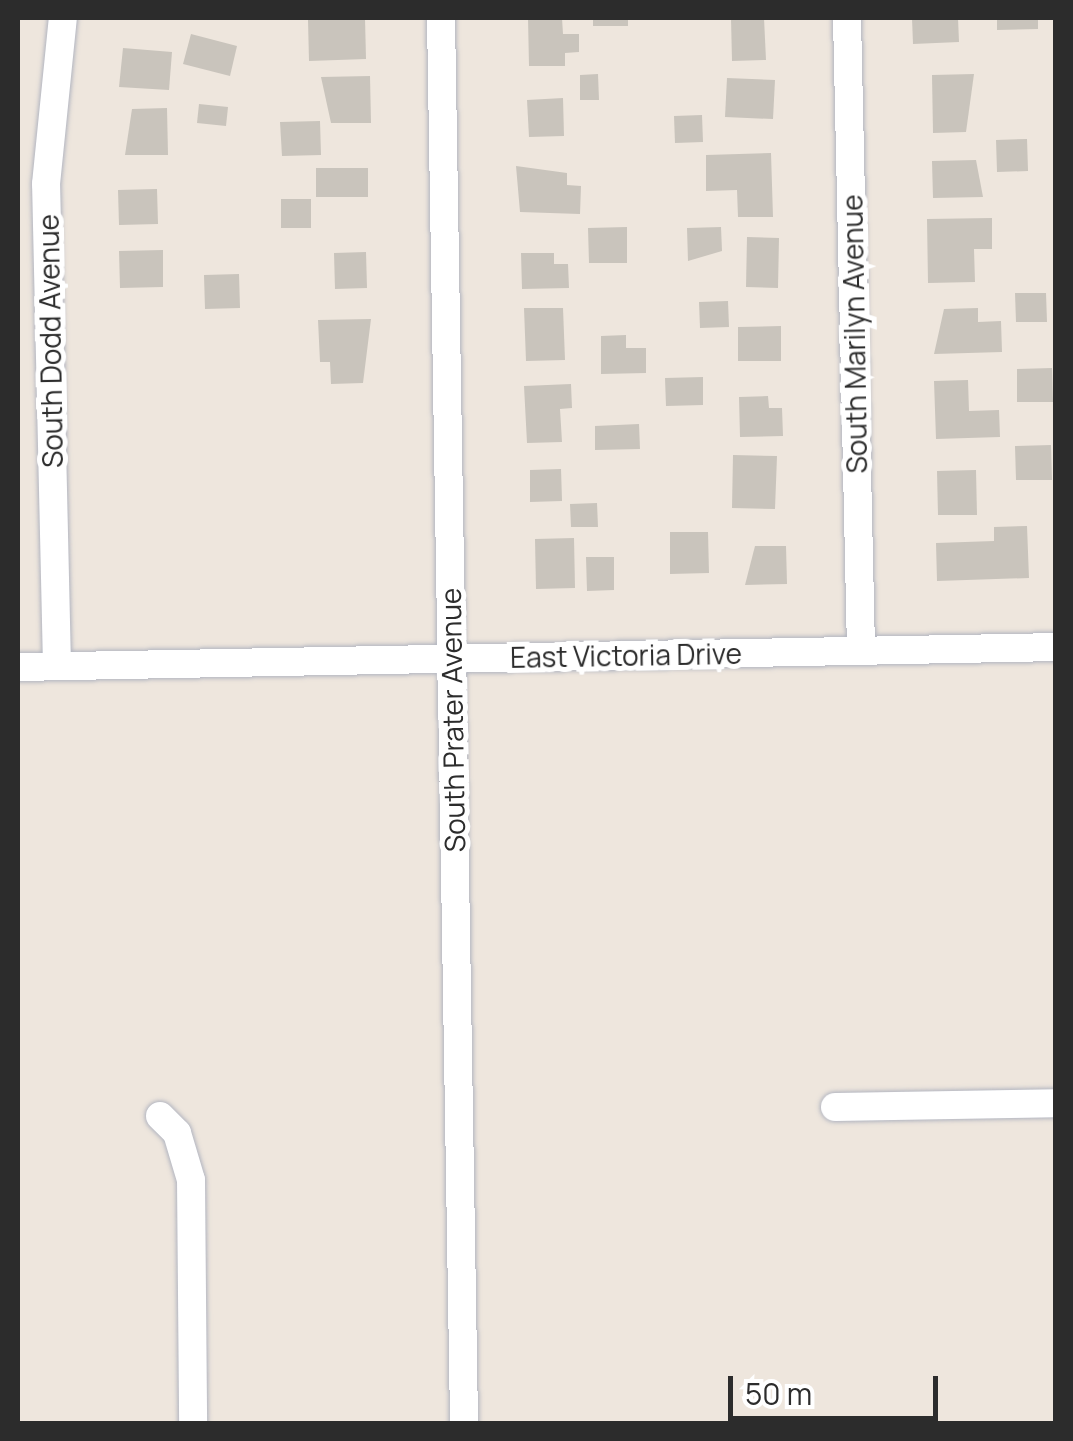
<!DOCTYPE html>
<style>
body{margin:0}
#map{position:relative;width:1073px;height:1441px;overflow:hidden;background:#eee6dd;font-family:Manrope,sans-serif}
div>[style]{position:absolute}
.building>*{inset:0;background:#c9c4bc}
.roads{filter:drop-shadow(0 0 2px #b2b5c0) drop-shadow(0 0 2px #b2b5c0)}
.minor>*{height:28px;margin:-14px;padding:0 14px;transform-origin:14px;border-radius:14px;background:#fff}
span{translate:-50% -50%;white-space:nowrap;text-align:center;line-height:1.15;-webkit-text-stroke:10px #fff;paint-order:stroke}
.street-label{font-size:28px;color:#2c2c2c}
.frame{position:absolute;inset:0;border:20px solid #2c2c2c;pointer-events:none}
.scale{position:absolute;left:728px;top:1376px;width:210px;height:45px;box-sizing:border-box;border:5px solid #2c2c2c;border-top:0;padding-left:12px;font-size:30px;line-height:35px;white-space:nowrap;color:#2c2c2c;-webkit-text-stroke:8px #fff;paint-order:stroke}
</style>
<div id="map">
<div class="building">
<i style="clip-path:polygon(365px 18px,366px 59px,309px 61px,308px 20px)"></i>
<i style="clip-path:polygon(528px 18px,562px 18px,563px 34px,579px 34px,579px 52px,565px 53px,565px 66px,529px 66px)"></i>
<i style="clip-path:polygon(593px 18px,628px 18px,628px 26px,593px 26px)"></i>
<i style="clip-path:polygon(731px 18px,764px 18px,766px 60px,732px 61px)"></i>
<i style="clip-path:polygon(912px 18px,958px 18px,959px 42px,913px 44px)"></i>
<i style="clip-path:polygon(997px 18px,1038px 18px,1038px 29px,997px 30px)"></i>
<i style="clip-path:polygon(191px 34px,237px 46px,230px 76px,183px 64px)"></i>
<i style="clip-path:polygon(123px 48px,172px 52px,169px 90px,119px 87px)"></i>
<i style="clip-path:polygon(598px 74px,599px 100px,580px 100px,580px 75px)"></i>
<i style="clip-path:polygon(974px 74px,966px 132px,933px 133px,932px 75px)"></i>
<i style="clip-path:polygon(370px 76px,371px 123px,331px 123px,321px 77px)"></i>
<i style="clip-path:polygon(727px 78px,775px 80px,773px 119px,725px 117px)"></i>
<i style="clip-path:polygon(563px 98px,564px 136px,529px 137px,527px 100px)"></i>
<i style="clip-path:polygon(199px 104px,228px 107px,226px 126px,197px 123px)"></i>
<i style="clip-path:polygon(167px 108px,168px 155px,125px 155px,132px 109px)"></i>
<i style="clip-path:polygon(702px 115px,703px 142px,675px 143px,674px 116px)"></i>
<i style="clip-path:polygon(320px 121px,321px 155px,282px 156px,280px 122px)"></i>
<i style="clip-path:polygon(1027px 139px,1028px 171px,997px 172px,996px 140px)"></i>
<i style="clip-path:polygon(771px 153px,773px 217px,738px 217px,737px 190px,706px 191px,706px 155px)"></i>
<i style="clip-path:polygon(976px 160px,983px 197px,933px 198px,932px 161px)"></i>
<i style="clip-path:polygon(516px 166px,567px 173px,567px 185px,581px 186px,580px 214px,520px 212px)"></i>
<i style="clip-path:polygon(316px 168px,368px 168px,368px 197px,316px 197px)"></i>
<i style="clip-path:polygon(157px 189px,158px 224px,119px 225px,118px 190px)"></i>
<i style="clip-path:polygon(281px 199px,311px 199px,311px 228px,281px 228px)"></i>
<i style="clip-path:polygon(992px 218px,992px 249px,974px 249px,975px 282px,928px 283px,927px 219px)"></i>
<i style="clip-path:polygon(627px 227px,627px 263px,589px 263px,588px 228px)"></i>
<i style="clip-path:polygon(721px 227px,722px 251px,688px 261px,687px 228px)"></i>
<i style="clip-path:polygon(747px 237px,779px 238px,778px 288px,746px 287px)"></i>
<i style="clip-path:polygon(163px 250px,163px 287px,120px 288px,119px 251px)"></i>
<i style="clip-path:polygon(366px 252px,367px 288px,335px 289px,334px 253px)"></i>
<i style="clip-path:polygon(521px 253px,554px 253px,554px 264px,568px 264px,569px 288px,522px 289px)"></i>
<i style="clip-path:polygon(239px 274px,240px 308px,205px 309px,204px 275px)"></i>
<i style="clip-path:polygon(1015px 293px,1046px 293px,1047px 322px,1016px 322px)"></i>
<i style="clip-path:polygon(728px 301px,729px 327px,700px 328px,699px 302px)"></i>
<i style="clip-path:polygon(524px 308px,563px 308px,565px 360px,526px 361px)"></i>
<i style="clip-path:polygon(978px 308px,978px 322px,1001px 321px,1002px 352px,934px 354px,944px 309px)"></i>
<i style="clip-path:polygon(371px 319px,363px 383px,331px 384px,330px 362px,320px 362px,318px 320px)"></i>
<i style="clip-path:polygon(781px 326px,781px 361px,738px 361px,738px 327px)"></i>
<i style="clip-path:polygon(626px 335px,626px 348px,646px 348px,646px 373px,601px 374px,601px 336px)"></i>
<i style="clip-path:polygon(1052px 368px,1053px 402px,1017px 402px,1017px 369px)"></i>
<i style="clip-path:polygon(703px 377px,703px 405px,666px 406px,665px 378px)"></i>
<i style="clip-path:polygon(968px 380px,969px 411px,999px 410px,1000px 437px,936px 439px,934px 381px)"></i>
<i style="clip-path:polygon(571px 384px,572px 408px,560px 409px,562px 442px,527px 443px,524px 386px)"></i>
<i style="clip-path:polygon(768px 396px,769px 408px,782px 408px,783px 436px,740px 437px,739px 397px)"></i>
<i style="clip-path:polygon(639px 424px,640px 449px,595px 450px,595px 426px)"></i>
<i style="clip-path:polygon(1051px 445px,1052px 480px,1016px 480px,1015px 446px)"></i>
<i style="clip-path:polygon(733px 455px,777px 456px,775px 509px,732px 508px)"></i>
<i style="clip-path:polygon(561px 469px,562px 501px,530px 502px,530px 470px)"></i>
<i style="clip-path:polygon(976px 470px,977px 515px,938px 515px,937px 471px)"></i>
<i style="clip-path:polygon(597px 503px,598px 527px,571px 527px,570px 504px)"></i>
<i style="clip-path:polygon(1027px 526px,1029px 578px,937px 581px,936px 543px,994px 541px,994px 527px)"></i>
<i style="clip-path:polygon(670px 532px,708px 532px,709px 573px,670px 574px)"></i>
<i style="clip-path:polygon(574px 538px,575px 588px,536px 589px,535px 539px)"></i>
<i style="clip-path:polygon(755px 546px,786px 546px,787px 584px,745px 585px)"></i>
<i style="clip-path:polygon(586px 557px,614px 557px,614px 590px,587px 591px)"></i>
</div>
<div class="roads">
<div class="minor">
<i style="left:441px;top:18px;width:1406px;rotate:89.06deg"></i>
<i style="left:847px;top:18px;width:633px;rotate:88.73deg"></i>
<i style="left:57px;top:666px;width:482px;rotate:-91.3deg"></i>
<i style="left:46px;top:184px;width:167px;rotate:-84.2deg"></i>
<i style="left:18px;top:667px;width:1038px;rotate:-1.1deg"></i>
<i style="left:835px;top:1107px;width:221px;rotate:-1deg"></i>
<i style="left:160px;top:1116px;width:24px;rotate:45deg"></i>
<i style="left:177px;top:1133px;width:49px;rotate:73.4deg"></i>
<i style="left:191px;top:1180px;width:244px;rotate:89.5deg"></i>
</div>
</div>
<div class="street-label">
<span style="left:854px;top:334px;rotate:-91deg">South Marilyn Avenue</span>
<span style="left:50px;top:341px;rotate:-91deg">South Dodd Avenue</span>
<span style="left:626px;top:655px;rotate:-1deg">East Victoria Drive</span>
<span style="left:452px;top:720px;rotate:-91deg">South Prater Avenue</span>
</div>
<div class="frame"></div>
<div class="scale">50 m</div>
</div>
